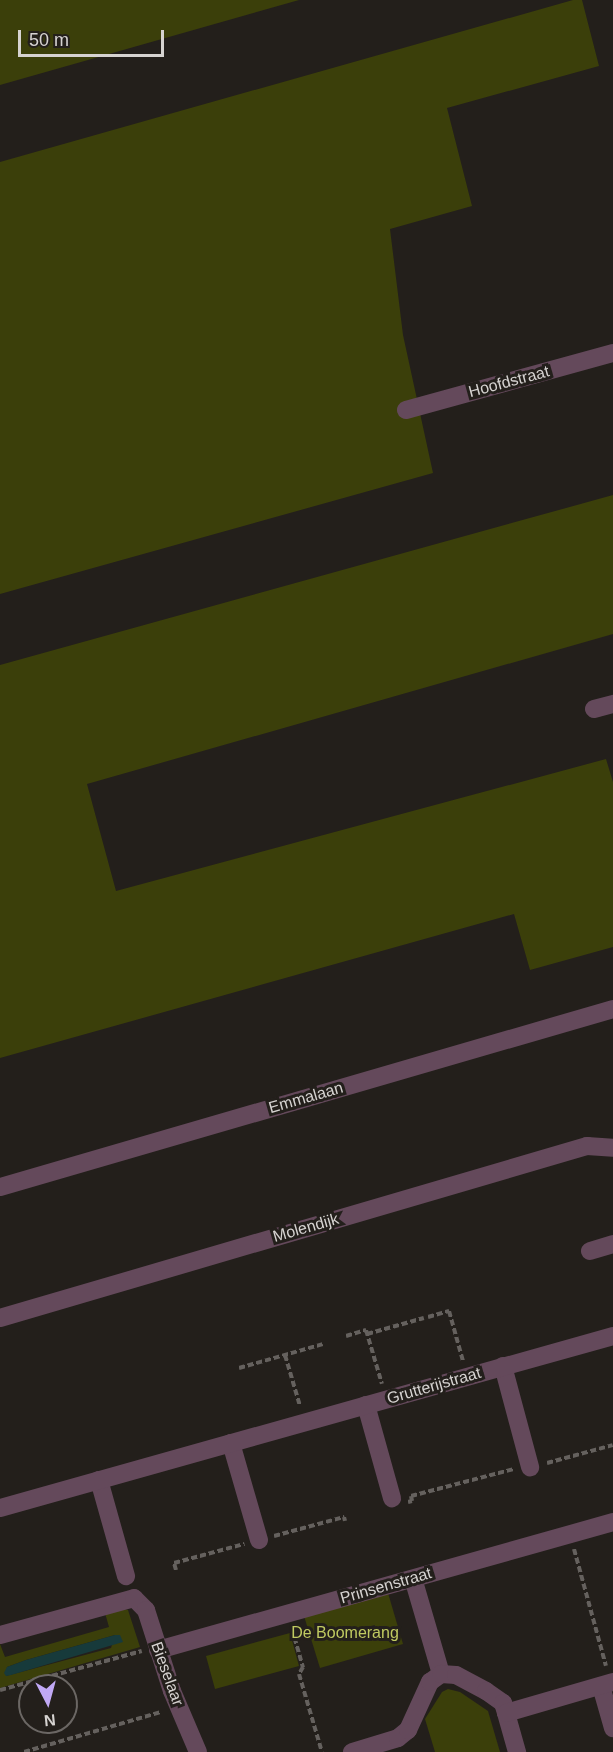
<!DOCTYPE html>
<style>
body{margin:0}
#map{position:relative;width:613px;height:1752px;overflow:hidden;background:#231f1b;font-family:Helvetica,sans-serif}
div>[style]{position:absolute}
.green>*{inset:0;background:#3b3f0a}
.water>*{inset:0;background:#173a3b}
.path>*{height:4px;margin-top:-2px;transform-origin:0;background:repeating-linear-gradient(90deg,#65615e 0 6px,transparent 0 9px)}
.minor>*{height:18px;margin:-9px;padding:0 9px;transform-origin:9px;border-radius:9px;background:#64495b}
span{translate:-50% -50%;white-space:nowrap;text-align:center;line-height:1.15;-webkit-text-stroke:6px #231f1b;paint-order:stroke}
.street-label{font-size:16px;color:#d6d3d1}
.park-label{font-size:16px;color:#c0ca61}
.north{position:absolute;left:18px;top:1674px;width:60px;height:60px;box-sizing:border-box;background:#231f1b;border:2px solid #6b6764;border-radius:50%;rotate:174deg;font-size:16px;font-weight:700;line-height:24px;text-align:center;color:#d6d3d1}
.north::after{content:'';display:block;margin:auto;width:21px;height:27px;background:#c0a8f4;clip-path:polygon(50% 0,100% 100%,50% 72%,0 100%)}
.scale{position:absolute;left:18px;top:30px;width:146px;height:27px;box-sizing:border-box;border:3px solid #d6d3d1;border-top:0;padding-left:8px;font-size:18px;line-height:21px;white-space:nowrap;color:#d6d3d1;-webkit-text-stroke:4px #231f1b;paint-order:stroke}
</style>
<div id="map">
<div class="green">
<i style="clip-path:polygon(0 0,299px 0,0 85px)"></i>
<i style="clip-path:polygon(573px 0,582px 0,599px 66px,447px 108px,472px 206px,390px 229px,403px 335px,433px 473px,0 594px,0 162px)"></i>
<i style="clip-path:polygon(613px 495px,613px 634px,87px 784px,116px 891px,606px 759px,613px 782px,613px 947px,530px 970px,514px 914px,0 1058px,0 665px)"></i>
<i style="clip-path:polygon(388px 1593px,403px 1644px,320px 1668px,304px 1616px)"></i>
<i style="clip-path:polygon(evenodd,123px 1609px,128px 1610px,140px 1647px,0 1688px,0 1644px,5px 1657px,109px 1627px,105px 1613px,123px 1609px,115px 1635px,111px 1648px,6px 1676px,7px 1667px,26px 1660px,115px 1635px)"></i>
<i style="clip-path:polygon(290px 1633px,299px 1666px,215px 1689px,206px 1656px)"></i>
<i style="clip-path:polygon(448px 1689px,460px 1692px,488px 1711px,500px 1752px,435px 1752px,425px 1719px,442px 1692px)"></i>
</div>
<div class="water">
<i style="clip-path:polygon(115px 1635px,120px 1635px,123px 1642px,11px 1675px,6px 1676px,4px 1673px,7px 1667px,26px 1660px)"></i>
</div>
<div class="path">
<i style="left:428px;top:1317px;width:22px;rotate:-16deg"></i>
<i style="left:449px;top:1311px;width:52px;rotate:74.4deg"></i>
<i style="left:367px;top:1334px;width:59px;rotate:-15.7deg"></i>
<i style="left:346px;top:1336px;width:21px;rotate:-17deg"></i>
<i style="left:366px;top:1330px;width:56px;rotate:73.5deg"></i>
<i style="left:285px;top:1355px;width:53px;rotate:73.6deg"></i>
<i style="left:239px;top:1368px;width:87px;rotate:-15.9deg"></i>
<i style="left:547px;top:1463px;width:68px;rotate:-15.3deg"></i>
<i style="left:408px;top:1502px;width:4px;rotate:-14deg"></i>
<i style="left:412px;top:1501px;width:5px;rotate:-101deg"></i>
<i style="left:411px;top:1496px;width:106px;rotate:-14.7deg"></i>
<i style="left:274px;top:1536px;width:73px;rotate:-15.2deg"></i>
<i style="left:344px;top:1517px;width:4px;rotate:76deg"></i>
<i style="left:574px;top:1549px;width:121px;rotate:74.7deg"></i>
<i style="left:176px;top:1570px;width:7px;rotate:-106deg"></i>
<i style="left:174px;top:1563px;width:73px;rotate:-15.2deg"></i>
<i style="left:292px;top:1629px;width:40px;rotate:74deg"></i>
<i style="left:303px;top:1667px;width:8px;rotate:120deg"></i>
<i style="left:299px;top:1674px;width:81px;rotate:73.6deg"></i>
<i style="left:0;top:1690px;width:147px;rotate:-15.4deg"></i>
<i style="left:24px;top:1752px;width:143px;rotate:-16.3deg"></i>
</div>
<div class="minor">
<i style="left:406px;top:410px;width:215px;rotate:-15.4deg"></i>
<i style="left:594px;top:709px;width:20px;rotate:-15deg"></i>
<i style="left:0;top:1187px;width:638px;rotate:-16.19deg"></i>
<i style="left:590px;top:1251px;width:24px;rotate:-17deg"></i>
<i style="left:0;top:1318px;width:612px;rotate:-16.33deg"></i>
<i style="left:587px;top:1146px;width:26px;rotate:4deg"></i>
<i style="left:503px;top:1366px;width:105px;rotate:75deg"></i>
<i style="left:366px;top:1405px;width:97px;rotate:74.4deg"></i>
<i style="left:231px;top:1443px;width:101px;rotate:73.9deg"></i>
<i style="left:99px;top:1480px;width:100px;rotate:74.3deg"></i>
<i style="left:0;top:1508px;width:637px;rotate:-15.67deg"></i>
<i style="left:415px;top:1585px;width:93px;rotate:73.7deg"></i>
<i style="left:0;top:1635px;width:139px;rotate:-15.4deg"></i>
<i style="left:134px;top:1598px;width:17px;rotate:45deg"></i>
<i style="left:146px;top:1610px;width:85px;rotate:72.2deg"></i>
<i style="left:172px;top:1691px;width:66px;rotate:66.9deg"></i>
<i style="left:158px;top:1650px;width:473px;rotate:-15.7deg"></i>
<i style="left:601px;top:1686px;width:44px;rotate:74.1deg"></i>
<i style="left:506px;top:1713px;width:41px;rotate:74.2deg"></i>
<i style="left:352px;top:1752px;width:48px;rotate:-16.9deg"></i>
<i style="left:398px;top:1738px;width:13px;rotate:-39deg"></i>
<i style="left:408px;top:1730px;width:53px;rotate:-65.4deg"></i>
<i style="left:430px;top:1682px;width:14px;rotate:-36deg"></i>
<i style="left:441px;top:1674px;width:15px;rotate:4deg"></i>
<i style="left:456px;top:1675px;width:34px;rotate:28deg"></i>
<i style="left:486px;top:1691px;width:21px;rotate:35deg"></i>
<i style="left:503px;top:1703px;width:10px;rotate:73deg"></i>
<i style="left:506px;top:1713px;width:111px;rotate:-16.2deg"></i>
</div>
<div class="street-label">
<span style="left:509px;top:382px;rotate:-15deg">Hoofdstraat</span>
<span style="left:306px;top:1098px;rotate:-16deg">Emmalaan</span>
<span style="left:306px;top:1228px;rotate:-16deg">Molendijk</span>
<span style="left:434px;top:1386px;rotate:-16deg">Grutterijstraat</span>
<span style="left:386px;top:1586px;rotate:-16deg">Prinsenstraat</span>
<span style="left:167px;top:1674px;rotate:70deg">Bieselaar</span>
</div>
<div class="park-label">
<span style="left:345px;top:1633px">De Boomerang</span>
</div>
<div class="north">N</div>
<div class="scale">50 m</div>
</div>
